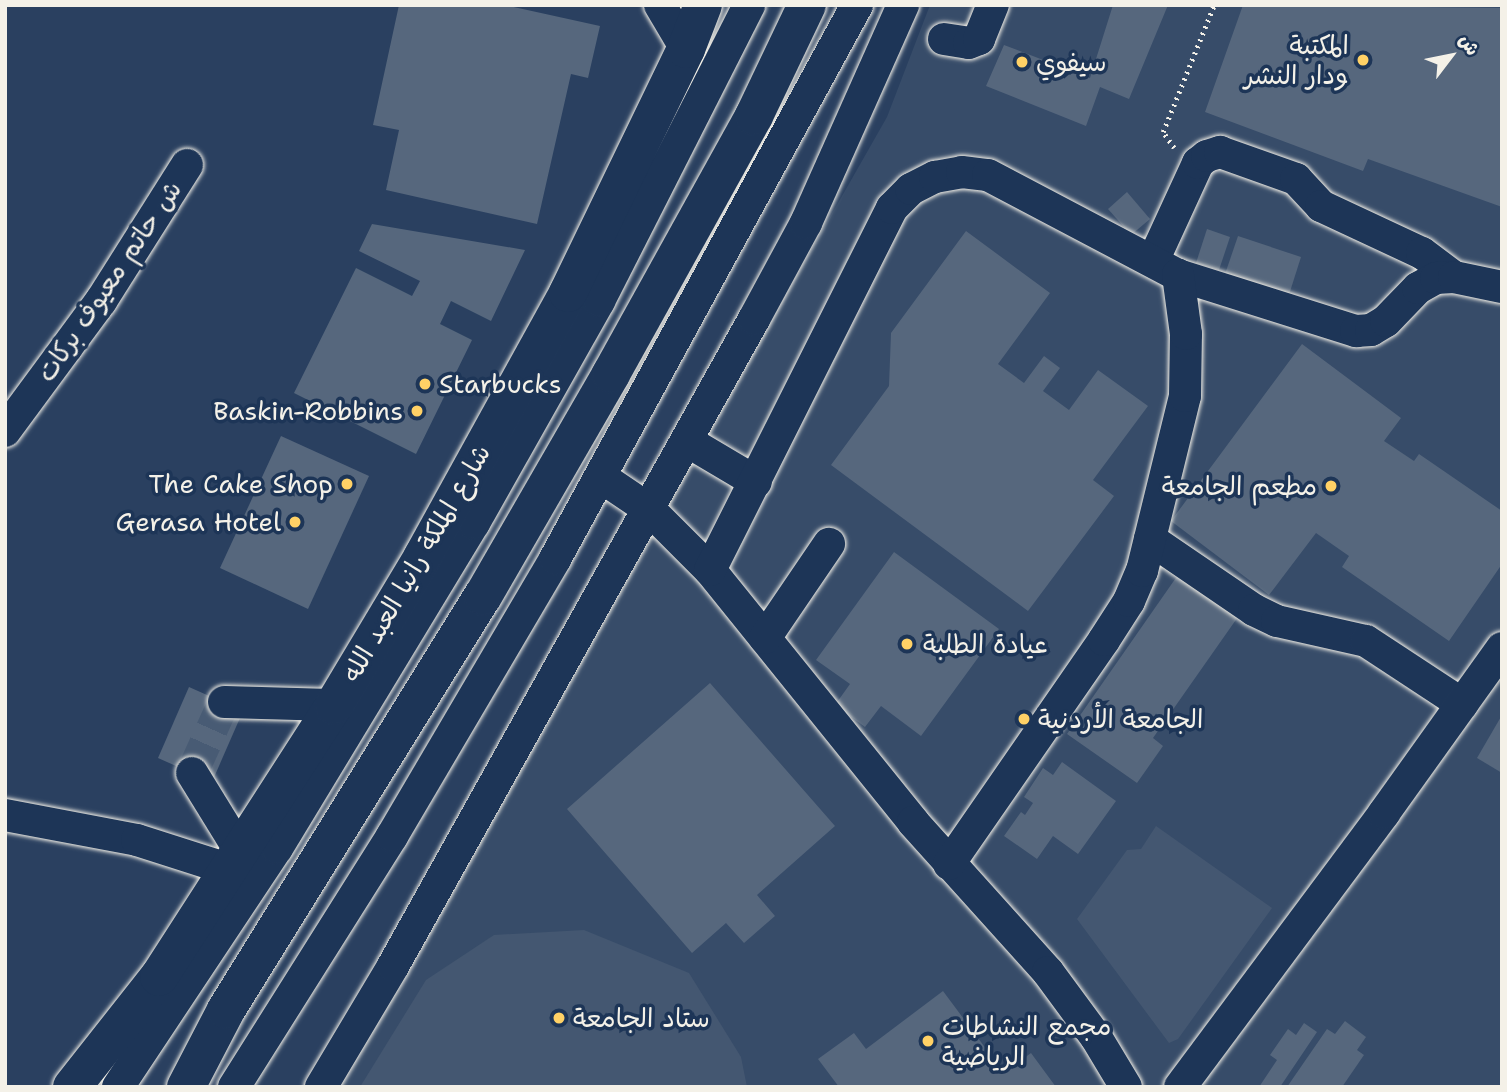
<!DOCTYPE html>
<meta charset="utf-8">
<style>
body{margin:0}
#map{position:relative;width:1507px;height:1092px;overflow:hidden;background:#2a4060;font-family:"Shantell Sans","Playpen Sans Arabic",sans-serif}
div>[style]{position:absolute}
.built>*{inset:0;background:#374c69}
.green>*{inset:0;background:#445771}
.building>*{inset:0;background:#56677d}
.minor-tunnel>*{height:32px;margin-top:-16px;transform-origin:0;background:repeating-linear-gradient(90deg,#485b74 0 32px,transparent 0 48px)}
.path>*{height:4.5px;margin-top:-2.25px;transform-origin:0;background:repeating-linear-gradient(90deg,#f4f1e8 0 2px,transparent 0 7px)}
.roads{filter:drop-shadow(0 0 2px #f4f1e8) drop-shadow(0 0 2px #f4f1e8)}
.minor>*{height:32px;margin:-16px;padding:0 16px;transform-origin:16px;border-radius:16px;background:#1d3557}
.major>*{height:38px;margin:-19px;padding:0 19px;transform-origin:19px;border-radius:19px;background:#1d3557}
.dots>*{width:19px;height:19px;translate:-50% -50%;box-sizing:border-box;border:4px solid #1d3557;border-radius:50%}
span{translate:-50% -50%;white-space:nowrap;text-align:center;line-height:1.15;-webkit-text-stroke:7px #1d3557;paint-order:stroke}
.poi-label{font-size:26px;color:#f4f1e8}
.right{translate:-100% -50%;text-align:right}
.left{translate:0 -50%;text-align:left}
.street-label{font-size:26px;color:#f4f1e8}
.frame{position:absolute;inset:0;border:7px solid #f4f1e8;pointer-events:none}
.north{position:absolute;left:1416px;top:21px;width:70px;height:70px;-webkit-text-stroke:5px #1d3557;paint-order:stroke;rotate:58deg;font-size:19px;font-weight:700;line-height:28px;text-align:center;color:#f4f1e8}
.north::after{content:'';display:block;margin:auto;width:24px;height:32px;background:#f4f1e8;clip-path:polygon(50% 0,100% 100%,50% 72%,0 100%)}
</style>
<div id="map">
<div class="built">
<i style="clip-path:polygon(930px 5px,1502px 5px,1502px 1087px,335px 1087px,887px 117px)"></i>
</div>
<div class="green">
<i style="clip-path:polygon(1156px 826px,1272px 908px,1178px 1039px,1169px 1043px,1077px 919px,1127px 850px,1141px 849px)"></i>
<i style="clip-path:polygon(584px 930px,689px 973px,741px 1057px,747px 1087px,360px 1087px,426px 980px,494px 935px)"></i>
</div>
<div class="building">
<i style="clip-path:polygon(399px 5px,505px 5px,600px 26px,588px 78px,571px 74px,537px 224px,386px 190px,399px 130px,373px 125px)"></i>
<i style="clip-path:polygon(1113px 5px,1168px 5px,1129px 99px,1100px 87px,1086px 126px,986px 86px,1004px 45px,1090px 78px)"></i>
<i style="clip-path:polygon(1243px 5px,1502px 8px,1502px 207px,1368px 159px,1363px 171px,1205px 112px)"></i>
<i style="clip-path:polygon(1127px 192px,1150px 219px,1131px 235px,1108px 209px)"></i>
<i style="clip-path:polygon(372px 224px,525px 250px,491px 321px,451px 301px,440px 324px,472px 340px,416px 454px,294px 393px,356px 268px,412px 296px,420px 281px,359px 251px)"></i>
<i style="clip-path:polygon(1207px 229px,1230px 237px,1219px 270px,1196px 263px)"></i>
<i style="clip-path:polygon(966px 231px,1050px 293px,998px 364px,1024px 383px,1044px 356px,1060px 368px,1043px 391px,1069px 410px,1098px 370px,1148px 406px,1093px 480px,1114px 496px,1028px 611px,831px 465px,889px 386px,891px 333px)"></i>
<i style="clip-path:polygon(1238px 236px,1301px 257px,1287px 301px,1223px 280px)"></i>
<i style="clip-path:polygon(1302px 344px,1401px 418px,1384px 441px,1414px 461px,1419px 454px,1502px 511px,1502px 564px,1449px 641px,1342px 567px,1349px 556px,1316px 533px,1269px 595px,1171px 521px)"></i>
<i style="clip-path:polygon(281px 436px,369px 476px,308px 609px,220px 568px)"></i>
<i style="clip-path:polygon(894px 552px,999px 629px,921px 736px,881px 706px,865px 727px,835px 705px,850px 684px,816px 660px)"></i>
<i style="clip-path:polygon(1180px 572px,1240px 614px,1153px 738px,1163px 746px,1137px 783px,1067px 734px)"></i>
<i style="clip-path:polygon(710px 683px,835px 826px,757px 895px,775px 916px,744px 943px,726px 923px,692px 953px,567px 809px)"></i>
<i style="clip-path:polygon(189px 687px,243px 711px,212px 782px,158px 758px)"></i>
<i style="clip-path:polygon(1502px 715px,1502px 773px,1477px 758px)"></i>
<i style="clip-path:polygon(1062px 762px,1116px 801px,1078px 854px,1053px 836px,1037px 859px,1004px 836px,1021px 812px,1025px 815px,1033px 803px,1024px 797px,1043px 768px,1053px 775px)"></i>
<i style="clip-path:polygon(943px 991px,1004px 1073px,1031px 1053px,1056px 1087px,839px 1087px,818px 1059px,854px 1033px,866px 1049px)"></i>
<i style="clip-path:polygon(1345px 1021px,1366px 1037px,1357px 1050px,1364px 1055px,1342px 1087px,1287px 1087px,1327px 1029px,1335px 1034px)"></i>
<i style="clip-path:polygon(1304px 1023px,1317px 1032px,1280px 1087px,1259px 1087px,1277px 1060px,1270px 1055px,1288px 1029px,1296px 1035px)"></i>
</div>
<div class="minor-tunnel">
<i style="left:192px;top:773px;width:78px;rotate:-65.7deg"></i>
</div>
<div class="path">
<i style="left:1174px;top:148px;width:19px;rotate:-125deg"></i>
<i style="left:1163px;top:132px;width:137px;rotate:-68.1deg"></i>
</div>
<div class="roads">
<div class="minor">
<i style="left:660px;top:5px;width:51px;rotate:59.4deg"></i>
<i style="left:944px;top:39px;width:25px;rotate:9deg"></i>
<i style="left:969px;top:43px;width:11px;rotate:-22deg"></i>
<i style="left:979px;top:39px;width:37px;rotate:-68deg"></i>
<i style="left:1153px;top:261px;width:108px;rotate:-65.3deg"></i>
<i style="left:1198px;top:163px;width:11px;rotate:-38deg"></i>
<i style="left:1207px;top:156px;width:14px;rotate:-17deg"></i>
<i style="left:1220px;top:152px;width:81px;rotate:19.6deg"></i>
<i style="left:1296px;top:179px;width:37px;rotate:47deg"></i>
<i style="left:1321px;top:206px;width:111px;rotate:25deg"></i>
<i style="left:1422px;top:253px;width:40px;rotate:37deg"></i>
<i style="left:5px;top:431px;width:162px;rotate:-53.6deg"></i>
<i style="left:101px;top:301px;width:161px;rotate:-57.7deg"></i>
<i style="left:687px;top:441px;width:80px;rotate:30.7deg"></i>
<i style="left:601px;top:477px;width:59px;rotate:34deg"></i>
<i style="left:650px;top:510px;width:85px;rotate:45deg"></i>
<i style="left:710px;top:570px;width:324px;rotate:51.1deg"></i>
<i style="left:913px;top:822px;width:202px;rotate:48deg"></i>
<i style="left:1048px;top:972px;width:81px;rotate:53.6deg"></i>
<i style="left:1096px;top:1037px;width:58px;rotate:59deg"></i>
<i style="left:1150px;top:539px;width:126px;rotate:34.3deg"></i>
<i style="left:1254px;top:610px;width:25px;rotate:26deg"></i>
<i style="left:1277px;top:621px;width:91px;rotate:12.7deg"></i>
<i style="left:1366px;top:641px;width:115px;rotate:33.3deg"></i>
<i style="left:710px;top:570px;width:405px;rotate:-63.3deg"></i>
<i style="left:892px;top:208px;width:27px;rotate:-45deg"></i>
<i style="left:911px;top:189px;width:27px;rotate:-27deg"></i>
<i style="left:935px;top:177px;width:27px;rotate:-10deg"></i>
<i style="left:962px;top:172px;width:26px;rotate:7deg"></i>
<i style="left:988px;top:175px;width:215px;rotate:27.8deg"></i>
<i style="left:1178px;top:275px;width:187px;rotate:17.5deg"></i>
<i style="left:1356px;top:331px;width:15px;rotate:-4deg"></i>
<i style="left:1371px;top:330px;width:17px;rotate:-31deg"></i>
<i style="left:1386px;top:321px;width:46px;rotate:-45.9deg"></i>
<i style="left:1418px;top:288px;width:21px;rotate:-29deg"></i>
<i style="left:1436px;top:278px;width:18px;rotate:-3deg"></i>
<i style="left:1454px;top:277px;width:49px;rotate:11.8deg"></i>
<i style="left:765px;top:638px;width:114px;rotate:-55.8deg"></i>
<i style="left:224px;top:702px;width:110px;rotate:1.6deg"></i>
<i style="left:192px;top:773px;width:92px;rotate:58.4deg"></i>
<i style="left:5px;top:815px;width:134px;rotate:10.7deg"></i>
<i style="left:137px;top:840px;width:96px;rotate:17.7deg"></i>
<i style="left:949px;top:864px;width:272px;rotate:-55.3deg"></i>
<i style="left:1104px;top:640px;width:46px;rotate:-57.3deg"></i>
<i style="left:1129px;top:601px;width:33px;rotate:-67deg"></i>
<i style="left:1142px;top:571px;width:180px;rotate:-76.2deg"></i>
<i style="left:1185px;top:396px;width:62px;rotate:-89.1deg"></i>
<i style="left:1186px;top:334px;width:60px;rotate:-97.7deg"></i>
<i style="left:118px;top:1087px;width:287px;rotate:-56.4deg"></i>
<i style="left:277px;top:848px;width:380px;rotate:-58.8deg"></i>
<i style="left:474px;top:523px;width:255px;rotate:-60.6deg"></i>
<i style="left:599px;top:301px;width:332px;rotate:-63.1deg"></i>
<i style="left:234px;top:1087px;width:297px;rotate:-57.8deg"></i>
<i style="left:392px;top:836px;width:321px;rotate:-59.5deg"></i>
<i style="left:555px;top:559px;width:631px;rotate:-61.4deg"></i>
<i style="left:321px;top:1087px;width:141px;rotate:-59.2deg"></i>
<i style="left:393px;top:966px;width:741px;rotate:-60.84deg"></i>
<i style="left:754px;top:319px;width:109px;rotate:-61.6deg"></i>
<i style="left:806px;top:223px;width:239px;rotate:-66deg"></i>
<i style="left:1180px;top:1087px;width:342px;rotate:-53.3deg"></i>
<i style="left:1384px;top:813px;width:203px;rotate:-54.4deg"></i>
</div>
<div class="major">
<i style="left:72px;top:1087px;width:140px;rotate:-51.7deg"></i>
<i style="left:159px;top:977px;width:323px;rotate:-57.2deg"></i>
<i style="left:334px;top:705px;width:174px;rotate:-59.1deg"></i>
<i style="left:423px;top:556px;width:300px;rotate:-61.1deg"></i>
<i style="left:568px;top:293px;width:271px;rotate:-64.2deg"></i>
<i style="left:686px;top:49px;width:47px;rotate:-68.9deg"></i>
<i style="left:186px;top:1087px;width:87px;rotate:-62.5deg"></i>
<i style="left:226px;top:1010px;width:487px;rotate:-58.2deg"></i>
<i style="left:483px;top:596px;width:256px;rotate:-60deg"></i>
<i style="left:611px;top:374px;width:295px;rotate:-61deg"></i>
<i style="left:754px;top:116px;width:123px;rotate:-64.5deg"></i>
</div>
</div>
<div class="dots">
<i style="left:1363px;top:60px;background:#ffd166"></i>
<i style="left:1022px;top:62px;background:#ffd166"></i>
<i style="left:425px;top:384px;background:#ffd166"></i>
<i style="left:417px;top:411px;background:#ffd166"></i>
<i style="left:347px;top:484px;background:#ffd166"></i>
<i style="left:1331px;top:486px;background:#ffd166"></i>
<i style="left:295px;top:522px;background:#ffd166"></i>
<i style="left:907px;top:644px;background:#ffd166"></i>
<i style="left:1024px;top:719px;background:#ffd166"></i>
<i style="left:559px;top:1018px;background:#ffd166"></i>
<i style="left:928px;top:1041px;background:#ffd166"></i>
</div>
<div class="poi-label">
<span class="right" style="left:1349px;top:60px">المكتبة<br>ودار النشر</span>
<span class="left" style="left:1036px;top:62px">سيفوي</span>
<span class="left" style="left:439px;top:384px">Starbucks</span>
<span class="right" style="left:403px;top:411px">Baskin-Robbins</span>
<span class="right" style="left:333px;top:484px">The Cake Shop</span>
<span class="right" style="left:1317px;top:486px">مطعم الجامعة</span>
<span class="right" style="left:281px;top:522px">Gerasa Hotel</span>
<span class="left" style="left:923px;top:644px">عيادة الطلبة</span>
<span class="left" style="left:1038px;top:719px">الجامعة الأردنية</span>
<span class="left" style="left:573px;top:1018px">ستاد الجامعة</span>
<span class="left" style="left:942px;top:1041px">مجمع النشاطات<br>الرياضية</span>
</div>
<div class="street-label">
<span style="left:109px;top:281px;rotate:-56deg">ش حاتم معيوف بركات</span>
<span style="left:416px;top:563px;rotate:-60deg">شارع الملكة رانيا العبد الله</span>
</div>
<div class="frame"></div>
<div class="north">ش</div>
</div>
